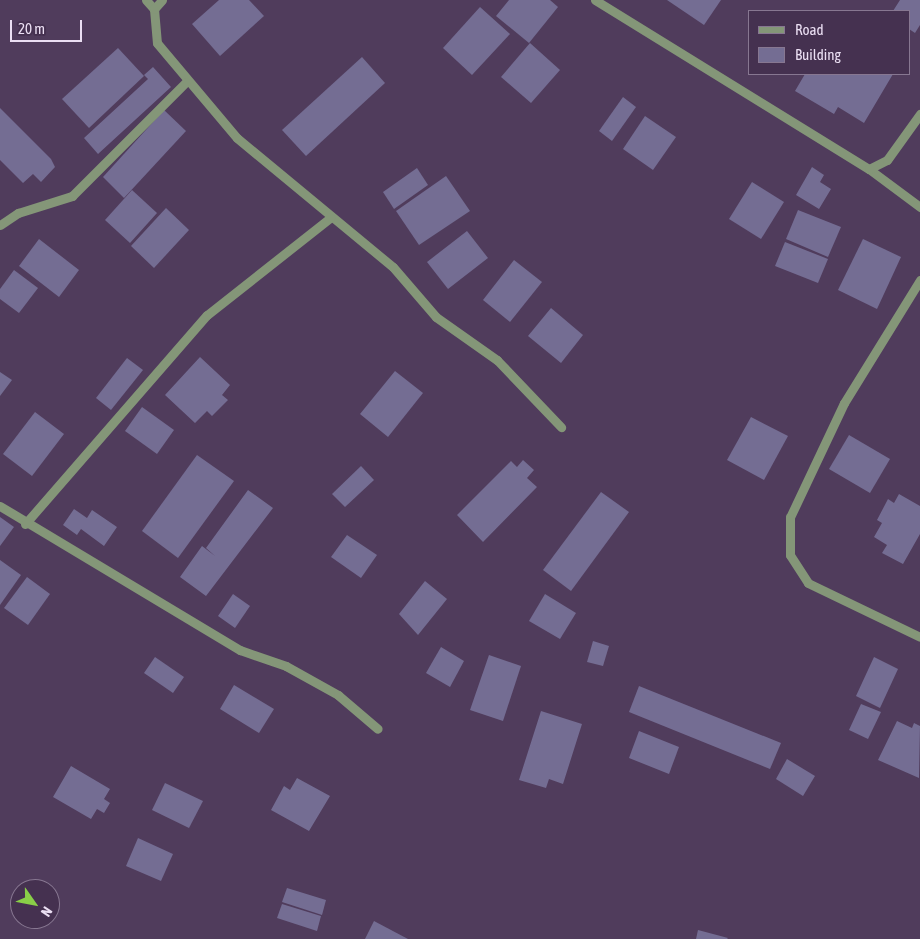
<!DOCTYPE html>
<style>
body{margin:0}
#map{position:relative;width:920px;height:939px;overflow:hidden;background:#503c5c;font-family:"Asap Condensed",sans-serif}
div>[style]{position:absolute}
.building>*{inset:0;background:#746d93}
.minor>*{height:9px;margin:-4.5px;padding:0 4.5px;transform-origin:4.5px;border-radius:4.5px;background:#849678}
span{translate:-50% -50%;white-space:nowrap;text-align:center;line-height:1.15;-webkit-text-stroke:4px #453150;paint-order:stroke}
.legend{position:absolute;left:748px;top:10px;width:162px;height:65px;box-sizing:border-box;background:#453150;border:1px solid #877791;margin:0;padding:6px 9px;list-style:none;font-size:15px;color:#ebdff3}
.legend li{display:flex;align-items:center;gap:10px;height:25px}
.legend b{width:25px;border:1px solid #877791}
.north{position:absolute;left:10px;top:879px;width:50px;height:50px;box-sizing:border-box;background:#453150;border:1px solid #877791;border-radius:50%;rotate:123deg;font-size:14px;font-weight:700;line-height:20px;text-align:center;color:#ebdff3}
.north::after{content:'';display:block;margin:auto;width:18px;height:22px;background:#89cf48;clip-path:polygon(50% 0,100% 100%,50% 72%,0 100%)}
.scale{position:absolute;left:10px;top:20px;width:72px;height:22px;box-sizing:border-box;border:2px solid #ebdff3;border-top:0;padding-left:6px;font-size:15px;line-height:18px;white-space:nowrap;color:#ebdff3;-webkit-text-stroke:4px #453150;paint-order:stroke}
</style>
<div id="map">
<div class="building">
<i style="clip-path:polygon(219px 0,249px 0,264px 16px,220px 56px,192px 24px)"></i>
<i style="clip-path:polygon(509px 0,550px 0,558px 7px,529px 43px,496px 16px)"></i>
<i style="clip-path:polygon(667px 0,721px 0,704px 25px)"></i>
<i style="clip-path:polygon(900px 0,920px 0,920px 25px,915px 33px,909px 29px,909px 11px,893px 11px)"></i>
<i style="clip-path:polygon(480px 7px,510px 34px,472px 75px,443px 48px)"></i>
<i style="clip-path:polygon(530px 43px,560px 70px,531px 103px,501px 77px)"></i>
<i style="clip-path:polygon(118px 48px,144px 76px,89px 128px,62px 99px)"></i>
<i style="clip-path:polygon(362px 57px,385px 83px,306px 156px,282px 130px)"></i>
<i style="clip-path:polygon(153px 67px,171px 87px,98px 154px,84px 138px,148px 79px,144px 75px)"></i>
<i style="clip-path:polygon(805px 74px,893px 74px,864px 123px,838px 107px,834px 114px,795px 91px)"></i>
<i style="clip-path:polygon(623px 97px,636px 107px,612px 141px,599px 131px)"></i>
<i style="clip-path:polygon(0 108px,51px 159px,55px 167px,41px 182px,33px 174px,23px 183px,0 160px)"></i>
<i style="clip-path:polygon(164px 110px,186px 131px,124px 198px,103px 177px)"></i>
<i style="clip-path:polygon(645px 116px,676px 137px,653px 170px,623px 149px)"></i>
<i style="clip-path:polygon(812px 167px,824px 175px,820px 182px,831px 189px,819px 209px,796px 195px)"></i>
<i style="clip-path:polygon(417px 168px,428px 185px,394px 209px,383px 192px)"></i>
<i style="clip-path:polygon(446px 176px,470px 211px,419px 245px,396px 211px)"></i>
<i style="clip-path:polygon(752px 182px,784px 202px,761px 239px,729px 219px)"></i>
<i style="clip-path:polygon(132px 190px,157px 213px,130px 243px,105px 220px)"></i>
<i style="clip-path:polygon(166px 208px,189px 230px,154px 268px,131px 246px)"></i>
<i style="clip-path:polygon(798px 210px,841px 227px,828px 257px,786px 239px)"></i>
<i style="clip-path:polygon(467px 231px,488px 258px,448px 289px,427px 262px)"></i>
<i style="clip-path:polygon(39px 239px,79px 270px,59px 297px,19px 266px)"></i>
<i style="clip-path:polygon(863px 239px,901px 257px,877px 309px,838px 290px)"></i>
<i style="clip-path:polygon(785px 242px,828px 259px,818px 283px,775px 266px)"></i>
<i style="clip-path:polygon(514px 260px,542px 282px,510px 322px,483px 300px)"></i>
<i style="clip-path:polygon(14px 270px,38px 288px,19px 313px,0 299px,0 289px)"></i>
<i style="clip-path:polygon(551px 308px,583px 335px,561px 363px,528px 336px)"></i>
<i style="clip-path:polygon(200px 357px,230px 385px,222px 395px,228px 400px,212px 416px,207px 411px,195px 423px,165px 395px)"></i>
<i style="clip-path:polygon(127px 358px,143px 370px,111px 410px,96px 398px)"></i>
<i style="clip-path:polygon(395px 371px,423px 393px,388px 437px,360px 414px)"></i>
<i style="clip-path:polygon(0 372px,12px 380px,0 396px)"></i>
<i style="clip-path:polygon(142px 407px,174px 430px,157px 454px,125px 431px)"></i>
<i style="clip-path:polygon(35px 412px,64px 434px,32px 476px,3px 454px)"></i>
<i style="clip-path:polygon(751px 417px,788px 436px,764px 480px,727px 460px)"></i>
<i style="clip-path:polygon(849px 435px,890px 459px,870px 493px,829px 469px)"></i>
<i style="clip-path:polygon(197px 455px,234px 481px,178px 558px,142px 531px)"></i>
<i style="clip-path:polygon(523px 460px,534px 470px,527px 478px,537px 487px,483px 542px,457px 515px,511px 461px,517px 467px)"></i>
<i style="clip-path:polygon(361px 466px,374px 480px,345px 507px,332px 494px)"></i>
<i style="clip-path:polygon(248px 490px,273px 508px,206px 596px,180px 577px,202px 546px,215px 556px,206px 548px)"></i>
<i style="clip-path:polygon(601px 492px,629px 512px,571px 591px,543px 570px)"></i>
<i style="clip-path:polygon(899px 494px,920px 506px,920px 534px,903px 564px,882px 553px,887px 545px,874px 537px,882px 523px,877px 520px,888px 499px,894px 503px)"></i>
<i style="clip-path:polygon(74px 509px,87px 518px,92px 510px,117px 527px,104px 546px,81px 529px,77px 535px,63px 525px)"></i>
<i style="clip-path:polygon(0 517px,14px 527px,0 546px)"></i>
<i style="clip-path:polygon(347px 535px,377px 555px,361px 578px,331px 557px)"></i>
<i style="clip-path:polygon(0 560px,21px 575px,0 605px)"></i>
<i style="clip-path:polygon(27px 577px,50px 594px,28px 625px,4px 608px)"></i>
<i style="clip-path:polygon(425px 581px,447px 599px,418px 635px,399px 614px)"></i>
<i style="clip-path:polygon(233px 594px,250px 606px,235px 628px,218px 616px)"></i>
<i style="clip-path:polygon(545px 594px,576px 613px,560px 639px,529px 621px)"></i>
<i style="clip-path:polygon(593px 641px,609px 646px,603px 666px,587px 662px)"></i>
<i style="clip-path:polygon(441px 647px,464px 661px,450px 687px,426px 673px)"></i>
<i style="clip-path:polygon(489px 655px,521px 666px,503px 721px,470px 710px)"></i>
<i style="clip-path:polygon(155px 657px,184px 677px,173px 693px,144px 673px)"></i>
<i style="clip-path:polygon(874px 657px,898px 669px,880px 708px,856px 696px)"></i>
<i style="clip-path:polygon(234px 685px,274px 709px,259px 733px,220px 709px)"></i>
<i style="clip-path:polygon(639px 686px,781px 743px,770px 769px,629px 712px)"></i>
<i style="clip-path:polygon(861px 704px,881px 712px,868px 739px,849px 730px)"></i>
<i style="clip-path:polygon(541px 711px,582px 724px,563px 784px,549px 779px,546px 788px,519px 780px)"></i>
<i style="clip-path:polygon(897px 721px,912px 728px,914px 723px,920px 726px,919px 778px,878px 760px)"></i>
<i style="clip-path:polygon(639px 731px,679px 747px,669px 774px,629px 758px)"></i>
<i style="clip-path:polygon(787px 759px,815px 776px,803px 796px,776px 779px)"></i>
<i style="clip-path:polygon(71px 766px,110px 789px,104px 799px,110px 803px,104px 813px,97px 809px,91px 819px,53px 797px)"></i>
<i style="clip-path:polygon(297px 778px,330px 796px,309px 831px,271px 810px,284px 786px,290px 790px)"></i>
<i style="clip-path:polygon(165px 783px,203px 801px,189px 828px,152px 810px)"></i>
<i style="clip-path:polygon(138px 838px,173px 854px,161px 881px,126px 866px)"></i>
<i style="clip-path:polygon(287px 888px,326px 900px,322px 915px,282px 902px)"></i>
<i style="clip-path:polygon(282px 904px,321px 916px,317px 931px,277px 918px)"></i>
<i style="clip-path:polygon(374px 921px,408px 939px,365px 939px)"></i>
<i style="clip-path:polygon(698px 930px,728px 938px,727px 939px,696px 939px)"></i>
</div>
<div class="minor">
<i style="left:146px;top:0;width:12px;rotate:48deg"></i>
<i style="left:154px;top:9px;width:34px;rotate:85deg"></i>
<i style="left:157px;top:43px;width:124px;rotate:49.9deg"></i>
<i style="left:237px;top:138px;width:202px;rotate:39.6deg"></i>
<i style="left:393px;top:267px;width:66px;rotate:49.3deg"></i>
<i style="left:436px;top:317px;width:75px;rotate:35.2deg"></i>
<i style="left:497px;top:360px;width:93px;rotate:46.3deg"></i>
<i style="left:595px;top:0;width:322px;rotate:31.7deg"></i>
<i style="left:869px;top:169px;width:64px;rotate:36.7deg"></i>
<i style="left:154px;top:9px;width:12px;rotate:-48deg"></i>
<i style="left:869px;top:169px;width:20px;rotate:-27deg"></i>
<i style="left:887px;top:160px;width:57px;rotate:-54.3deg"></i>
<i style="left:0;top:225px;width:22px;rotate:-34deg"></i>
<i style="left:18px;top:213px;width:57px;rotate:-17.5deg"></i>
<i style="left:72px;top:196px;width:161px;rotate:-45deg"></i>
<i style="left:920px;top:280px;width:145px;rotate:121.7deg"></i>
<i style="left:844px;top:403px;width:126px;rotate:115.3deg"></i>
<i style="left:790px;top:517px;width:38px;rotate:90deg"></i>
<i style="left:790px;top:555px;width:33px;rotate:57deg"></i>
<i style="left:808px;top:583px;width:124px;rotate:25.7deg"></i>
<i style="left:0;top:506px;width:280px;rotate:31deg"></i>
<i style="left:240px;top:650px;width:49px;rotate:19.2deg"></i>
<i style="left:286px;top:666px;width:60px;rotate:29.1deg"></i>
<i style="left:338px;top:695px;width:52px;rotate:40.4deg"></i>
<i style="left:25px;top:524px;width:277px;rotate:-49deg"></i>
<i style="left:207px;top:315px;width:157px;rotate:-38.3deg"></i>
</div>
<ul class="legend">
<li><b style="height:6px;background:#849678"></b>Road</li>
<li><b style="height:14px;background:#746d93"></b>Building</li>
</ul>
<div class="north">N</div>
<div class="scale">20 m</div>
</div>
